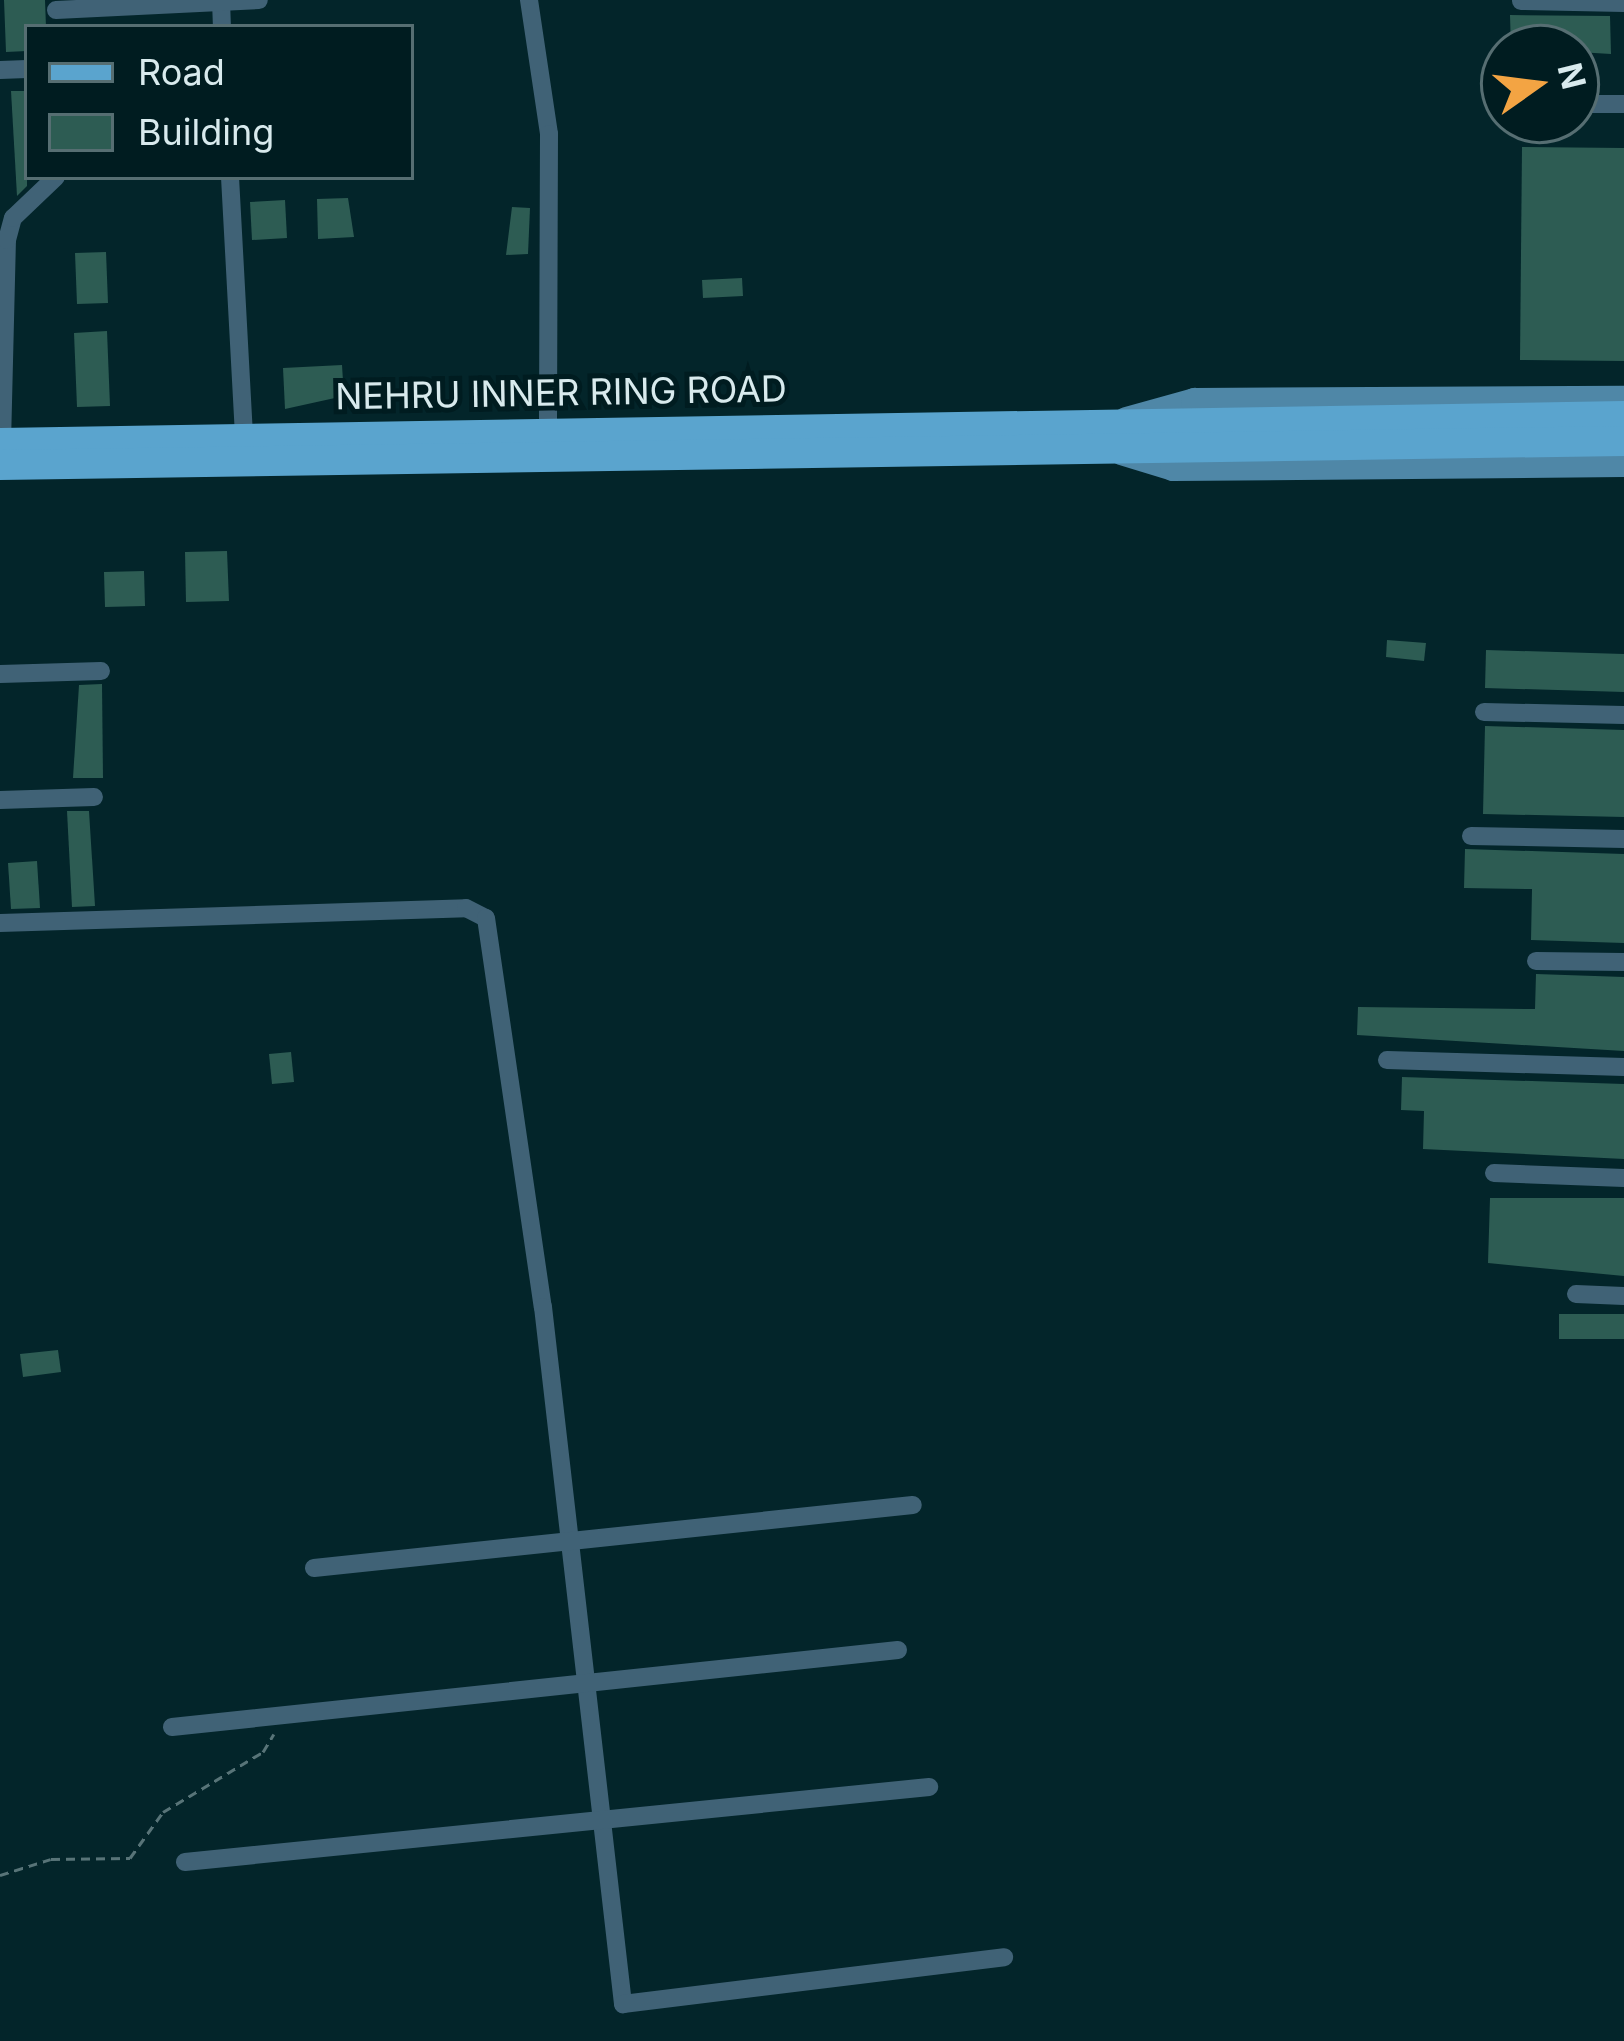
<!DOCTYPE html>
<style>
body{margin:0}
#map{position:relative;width:1624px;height:2041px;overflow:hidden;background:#03252a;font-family:Inter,sans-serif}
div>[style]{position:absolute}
.building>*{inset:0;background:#2d5c53}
.path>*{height:3px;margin-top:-1.5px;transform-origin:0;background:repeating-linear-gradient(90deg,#587478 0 9px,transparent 0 15px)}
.street>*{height:18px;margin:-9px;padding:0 9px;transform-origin:9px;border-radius:9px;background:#406276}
.secondary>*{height:27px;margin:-13.5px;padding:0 13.5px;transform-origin:13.5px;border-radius:13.5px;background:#4f87a7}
.primary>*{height:30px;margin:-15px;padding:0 15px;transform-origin:15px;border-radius:15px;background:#5aa4ce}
span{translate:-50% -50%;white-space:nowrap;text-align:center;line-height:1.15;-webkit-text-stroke:10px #001c20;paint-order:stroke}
.street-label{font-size:36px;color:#d8eaed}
.legend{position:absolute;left:24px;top:24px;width:390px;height:156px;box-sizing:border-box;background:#001c20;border:3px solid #566e72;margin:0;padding:15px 21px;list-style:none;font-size:36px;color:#d8eaed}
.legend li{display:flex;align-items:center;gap:24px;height:60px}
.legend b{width:60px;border:3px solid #566e72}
.north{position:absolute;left:1480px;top:24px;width:120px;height:120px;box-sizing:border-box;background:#001c20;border:3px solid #566e72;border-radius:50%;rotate:76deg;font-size:33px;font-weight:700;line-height:48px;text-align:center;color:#d8eaed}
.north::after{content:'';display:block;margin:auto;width:42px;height:54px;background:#f3a443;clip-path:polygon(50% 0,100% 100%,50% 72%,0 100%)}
</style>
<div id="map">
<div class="building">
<i style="clip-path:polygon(4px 0,45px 0,46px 27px,27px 27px,27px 51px,6px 52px)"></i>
<i style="clip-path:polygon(1510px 15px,1610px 16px,1611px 54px,1511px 48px)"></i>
<i style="clip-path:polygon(11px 91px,27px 91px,27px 186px,17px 196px)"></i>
<i style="clip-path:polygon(1522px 147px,1624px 148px,1624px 361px,1520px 360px)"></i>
<i style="clip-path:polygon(348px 198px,354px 237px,318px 239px,317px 199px)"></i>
<i style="clip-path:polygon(285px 200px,287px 238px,252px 240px,250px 202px)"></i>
<i style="clip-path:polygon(512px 207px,530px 208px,528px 254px,506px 255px)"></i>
<i style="clip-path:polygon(106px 252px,108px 303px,77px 304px,75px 253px)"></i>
<i style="clip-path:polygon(742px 278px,743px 296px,703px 298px,702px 280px)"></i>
<i style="clip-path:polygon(107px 331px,110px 406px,77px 407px,74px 333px)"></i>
<i style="clip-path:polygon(342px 365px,344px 396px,285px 409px,283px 368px)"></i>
<i style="clip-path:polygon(227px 551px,229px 601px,186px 602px,185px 552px)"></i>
<i style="clip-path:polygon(144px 571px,145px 606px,105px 607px,104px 572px)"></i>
<i style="clip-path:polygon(1387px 640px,1426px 643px,1424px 661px,1386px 657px)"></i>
<i style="clip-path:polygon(1486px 650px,1624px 654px,1624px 692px,1485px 688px)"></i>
<i style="clip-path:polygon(102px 684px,103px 778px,73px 778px,79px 685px)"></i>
<i style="clip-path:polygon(1485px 726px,1624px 730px,1624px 817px,1483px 814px)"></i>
<i style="clip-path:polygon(67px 811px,89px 811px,95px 906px,72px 907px)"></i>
<i style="clip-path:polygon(1465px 849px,1624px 854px,1624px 943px,1531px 940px,1532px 889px,1464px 888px)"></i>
<i style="clip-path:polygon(37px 861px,40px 908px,11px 909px,8px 863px)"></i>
<i style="clip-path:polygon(1536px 974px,1624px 977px,1624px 1051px,1357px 1035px,1358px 1007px,1535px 1009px)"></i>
<i style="clip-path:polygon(291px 1052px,294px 1082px,272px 1084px,269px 1054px)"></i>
<i style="clip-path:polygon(1402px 1077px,1624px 1084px,1624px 1159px,1423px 1149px,1424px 1111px,1401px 1110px)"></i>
<i style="clip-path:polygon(1490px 1198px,1624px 1198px,1624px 1276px,1488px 1263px)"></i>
<i style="clip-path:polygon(1559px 1314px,1624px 1314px,1624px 1339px,1559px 1339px)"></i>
<i style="clip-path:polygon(58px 1350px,61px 1372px,23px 1377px,20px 1354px)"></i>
</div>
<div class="path">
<i style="left:0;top:1875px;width:53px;rotate:-17.4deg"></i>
<i style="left:51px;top:1859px;width:79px;rotate:-0.7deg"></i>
<i style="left:130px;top:1858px;width:57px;rotate:-54.3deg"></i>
<i style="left:163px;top:1812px;width:117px;rotate:-31deg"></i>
<i style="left:263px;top:1752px;width:21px;rotate:-59deg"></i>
</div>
<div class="street">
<i style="left:221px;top:0;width:27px;rotate:88deg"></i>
<i style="left:529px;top:0;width:135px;rotate:81.5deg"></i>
<i style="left:549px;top:134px;width:298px;rotate:90.2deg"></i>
<i style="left:1521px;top:1px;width:103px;rotate:1.1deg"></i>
<i style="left:56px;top:10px;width:203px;rotate:-2.8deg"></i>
<i style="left:0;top:70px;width:27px;rotate:-2deg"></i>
<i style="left:1576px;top:104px;width:48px"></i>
<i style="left:230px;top:177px;width:260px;rotate:86.9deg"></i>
<i style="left:2px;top:443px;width:203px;rotate:-88.6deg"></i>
<i style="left:7px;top:240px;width:23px;rotate:-75deg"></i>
<i style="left:13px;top:218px;width:59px;rotate:-43.6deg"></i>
<i style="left:0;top:674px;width:101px;rotate:-1.7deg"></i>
<i style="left:1484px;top:712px;width:140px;rotate:1.2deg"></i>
<i style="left:0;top:800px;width:94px;rotate:-1.8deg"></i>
<i style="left:1471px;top:836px;width:153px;rotate:1.1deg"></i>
<i style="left:0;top:923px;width:466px;rotate:-1.8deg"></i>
<i style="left:466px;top:908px;width:22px;rotate:27deg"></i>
<i style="left:486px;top:918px;width:393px;rotate:81.7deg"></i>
<i style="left:543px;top:1307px;width:702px;rotate:83.45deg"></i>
<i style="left:623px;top:2004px;width:384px;rotate:-7deg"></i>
<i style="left:1536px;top:961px;width:88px;rotate:0.7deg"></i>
<i style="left:1387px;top:1060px;width:237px;rotate:1.7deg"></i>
<i style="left:1494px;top:1173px;width:130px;rotate:2.2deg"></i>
<i style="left:1576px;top:1294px;width:48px;rotate:2.4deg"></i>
<i style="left:314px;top:1568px;width:602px;rotate:-6deg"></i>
<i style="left:172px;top:1727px;width:730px;rotate:-6.05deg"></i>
<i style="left:185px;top:1862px;width:748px;rotate:-5.76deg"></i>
</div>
<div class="secondary">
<i style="left:1126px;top:420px;width:71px;rotate:-15.6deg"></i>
<i style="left:1194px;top:401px;width:430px;rotate:-0.3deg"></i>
<i style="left:1121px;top:451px;width:54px;rotate:17.1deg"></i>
<i style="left:1173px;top:467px;width:451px;rotate:-0.5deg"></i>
</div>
<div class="primary">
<i style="left:0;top:443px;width:1624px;rotate:-0.95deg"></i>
<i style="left:0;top:465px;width:1624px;rotate:-0.85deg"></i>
</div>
<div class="street-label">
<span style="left:561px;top:393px;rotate:-1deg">NEHRU INNER RING ROAD</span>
</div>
<ul class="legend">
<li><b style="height:15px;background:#5aa4ce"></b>Road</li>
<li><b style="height:33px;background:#2d5c53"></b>Building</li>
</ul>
<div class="north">N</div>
</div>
